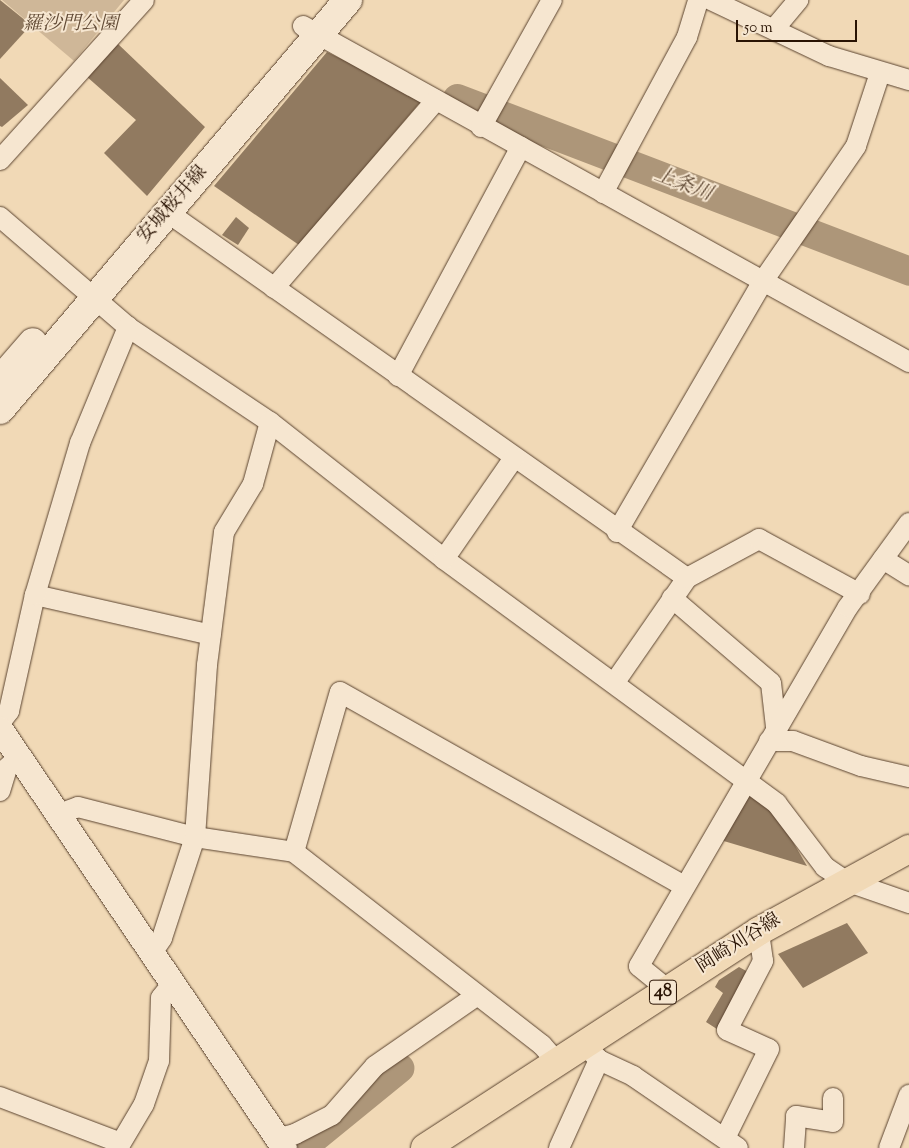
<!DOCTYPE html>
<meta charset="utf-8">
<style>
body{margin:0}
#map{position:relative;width:909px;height:1148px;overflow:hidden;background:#f1d9b6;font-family:"Sorts Mill Goudy","Noto Serif JP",serif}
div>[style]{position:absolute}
.green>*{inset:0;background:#cfb798}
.river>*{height:29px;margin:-14.5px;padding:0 14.5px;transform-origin:14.5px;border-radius:14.5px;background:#ad9679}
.building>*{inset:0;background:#917a60}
.roads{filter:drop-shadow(0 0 1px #5b4430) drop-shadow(0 0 1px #5b4430)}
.minor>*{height:20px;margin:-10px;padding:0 10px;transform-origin:10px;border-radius:10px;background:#f6e6d0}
.tertiary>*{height:25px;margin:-12.5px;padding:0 12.5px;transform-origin:12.5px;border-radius:12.5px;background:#f6e6d0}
.secondary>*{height:28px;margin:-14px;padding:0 14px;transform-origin:14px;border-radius:14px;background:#f6e6d0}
.primary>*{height:28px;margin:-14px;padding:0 14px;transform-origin:14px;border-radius:14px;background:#f1d9b6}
span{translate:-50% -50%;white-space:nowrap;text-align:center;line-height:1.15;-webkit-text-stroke:4px #f6e6d0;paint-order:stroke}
.shield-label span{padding:1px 4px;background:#f6e6d0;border:1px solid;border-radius:4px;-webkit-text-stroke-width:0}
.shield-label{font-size:18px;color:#291303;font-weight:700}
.park-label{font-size:19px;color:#634c37;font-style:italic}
.street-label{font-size:19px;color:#291303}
.water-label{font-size:20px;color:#5e4732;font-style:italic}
.scale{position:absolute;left:736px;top:20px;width:121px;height:22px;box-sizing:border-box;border:2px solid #291303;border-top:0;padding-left:6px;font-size:15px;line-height:18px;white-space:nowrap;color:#291303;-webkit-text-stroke:4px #f6e6d0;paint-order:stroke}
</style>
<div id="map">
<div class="green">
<i style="clip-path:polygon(2px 0,124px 0,74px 61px)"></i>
</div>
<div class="river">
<i style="left:457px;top:98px;width:484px;rotate:20.9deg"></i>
<i style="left:301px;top:1148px;width:127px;rotate:-39.2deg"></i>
</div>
<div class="building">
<i style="clip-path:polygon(0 0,31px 25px,0 59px)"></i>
<i style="clip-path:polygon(117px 43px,205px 127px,147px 196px,104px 153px,136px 120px,86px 76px)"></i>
<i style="clip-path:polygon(327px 52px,423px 99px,299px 245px,214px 186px)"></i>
<i style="clip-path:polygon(0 78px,28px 105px,2px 127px,0 126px)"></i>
<i style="clip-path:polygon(236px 217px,249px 228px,238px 245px,222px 235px)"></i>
<i style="clip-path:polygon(746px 791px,775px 811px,807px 866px,717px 839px)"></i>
<i style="clip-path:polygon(847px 923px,868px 953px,803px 988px,778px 954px)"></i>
<i style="clip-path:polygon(739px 967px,750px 973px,720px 1031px,706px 1022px,723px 993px,715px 987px,719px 980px)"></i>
</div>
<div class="roads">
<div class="minor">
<i style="left:711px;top:0;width:131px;rotate:25.4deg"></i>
<i style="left:829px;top:56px;width:84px;rotate:16.7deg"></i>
<i style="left:303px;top:26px;width:693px;rotate:29.01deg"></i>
<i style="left:774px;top:29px;width:38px;rotate:-50deg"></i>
<i style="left:481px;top:127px;width:145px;rotate:-60.8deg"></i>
<i style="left:0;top:160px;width:215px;rotate:-48deg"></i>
<i style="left:603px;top:193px;width:177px;rotate:-61.7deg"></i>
<i style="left:687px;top:37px;width:39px;rotate:-73deg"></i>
<i style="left:167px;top:212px;width:636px;rotate:35.14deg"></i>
<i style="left:687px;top:578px;width:126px;rotate:124.7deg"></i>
<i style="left:0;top:217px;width:169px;rotate:40.7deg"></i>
<i style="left:128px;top:327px;width:171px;rotate:33.8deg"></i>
<i style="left:270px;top:422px;width:221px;rotate:38.2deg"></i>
<i style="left:444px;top:559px;width:413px;rotate:36.3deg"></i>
<i style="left:777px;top:804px;width:79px;rotate:52.7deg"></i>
<i style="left:825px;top:867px;width:25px;rotate:34deg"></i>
<i style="left:846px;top:881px;width:67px;rotate:19.2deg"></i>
<i style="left:274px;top:288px;width:248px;rotate:-49.2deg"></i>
<i style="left:398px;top:376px;width:260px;rotate:-61.8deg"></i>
<i style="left:617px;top:532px;width:290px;rotate:-59.8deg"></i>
<i style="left:763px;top:281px;width:164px;rotate:-55.4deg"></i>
<i style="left:856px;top:146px;width:77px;rotate:-71.8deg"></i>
<i style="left:444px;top:559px;width:123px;rotate:-55.3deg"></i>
<i style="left:883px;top:559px;width:31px;rotate:32deg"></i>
<i style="left:687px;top:578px;width:82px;rotate:-28.4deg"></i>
<i style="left:759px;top:539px;width:115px;rotate:28.6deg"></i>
<i style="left:35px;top:595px;width:180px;rotate:12.8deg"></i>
<i style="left:672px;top:598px;width:130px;rotate:40.6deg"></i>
<i style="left:771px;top:683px;width:44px;rotate:83.5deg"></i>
<i style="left:0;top:723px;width:15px;rotate:-53deg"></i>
<i style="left:9px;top:711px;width:119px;rotate:-77.4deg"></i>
<i style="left:35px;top:595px;width:159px;rotate:-73.5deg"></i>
<i style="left:80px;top:443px;width:126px;rotate:-67.5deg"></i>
<i style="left:769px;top:741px;width:24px"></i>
<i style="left:793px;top:741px;width:72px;rotate:20.2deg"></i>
<i style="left:861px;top:766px;width:49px;rotate:12.9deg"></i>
<i style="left:0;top:791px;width:24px;rotate:-73deg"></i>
<i style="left:7px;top:768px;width:16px;rotate:-43deg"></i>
<i style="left:59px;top:814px;width:20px;rotate:-20deg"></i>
<i style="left:78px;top:807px;width:121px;rotate:14.4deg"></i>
<i style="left:195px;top:837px;width:100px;rotate:8.6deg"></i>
<i style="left:294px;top:852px;width:314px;rotate:37.9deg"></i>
<i style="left:542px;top:1045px;width:20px;rotate:49deg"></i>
<i style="left:294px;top:852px;width:166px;rotate:-74deg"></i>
<i style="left:340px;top:692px;width:394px;rotate:29.4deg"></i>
<i style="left:152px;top:953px;width:18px;rotate:-56deg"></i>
<i style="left:162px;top:938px;width:106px;rotate:-71.9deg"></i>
<i style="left:195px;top:837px;width:172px;rotate:-86deg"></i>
<i style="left:207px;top:665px;width:134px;rotate:-82.7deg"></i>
<i style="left:224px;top:532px;width:56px;rotate:-58.9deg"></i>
<i style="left:253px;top:484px;width:64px;rotate:-74.7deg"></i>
<i style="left:667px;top:989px;width:36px;rotate:-141deg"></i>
<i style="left:639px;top:966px;width:415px;rotate:-59.8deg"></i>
<i style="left:848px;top:607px;width:104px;rotate:-54deg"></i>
<i style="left:584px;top:1043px;width:23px;rotate:49deg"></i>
<i style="left:599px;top:1060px;width:38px;rotate:25deg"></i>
<i style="left:633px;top:1076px;width:127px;rotate:34.4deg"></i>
<i style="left:0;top:1097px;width:129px;rotate:20.8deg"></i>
<i style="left:725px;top:1138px;width:99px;rotate:-63.7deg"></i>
<i style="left:769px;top:1049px;width:46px;rotate:-155.7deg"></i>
<i style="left:727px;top:1030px;width:78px;rotate:-62.4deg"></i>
<i style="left:763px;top:961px;width:30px;rotate:-98deg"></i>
<i style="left:276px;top:1139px;width:20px;rotate:-15deg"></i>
<i style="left:295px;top:1134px;width:42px;rotate:-27.2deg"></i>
<i style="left:332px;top:1115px;width:65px;rotate:-48.7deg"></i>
<i style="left:375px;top:1066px;width:123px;rotate:-34.7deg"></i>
<i style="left:118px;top:1148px;width:51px;rotate:-59.4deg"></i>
<i style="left:144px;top:1104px;width:46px;rotate:-70.8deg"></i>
<i style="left:159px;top:1061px;width:63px;rotate:-88.2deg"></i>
<i style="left:161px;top:998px;width:18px;rotate:-52deg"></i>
<i style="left:559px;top:1148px;width:97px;rotate:-65.6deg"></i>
<i style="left:794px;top:1148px;width:32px;rotate:-86deg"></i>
<i style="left:796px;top:1116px;width:37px;rotate:9deg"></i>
<i style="left:833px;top:1122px;width:24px;rotate:-90deg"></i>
<i style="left:889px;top:1148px;width:57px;rotate:-69.3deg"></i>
</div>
<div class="tertiary">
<i style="left:0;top:729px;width:506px;rotate:55.87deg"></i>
</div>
<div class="secondary">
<i style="left:0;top:380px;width:50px;rotate:-49deg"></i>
<i style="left:0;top:410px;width:538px;rotate:-49.68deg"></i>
</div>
<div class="primary">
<i style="left:425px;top:1148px;width:398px;rotate:-33deg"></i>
<i style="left:759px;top:931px;width:171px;rotate:-28.7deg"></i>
</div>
</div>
<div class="shield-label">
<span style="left:663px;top:992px">48</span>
</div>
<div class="park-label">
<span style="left:71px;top:25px">羅沙門公園</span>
</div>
<div class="street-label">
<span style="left:173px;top:205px;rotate:-49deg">安城桜井線</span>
<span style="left:739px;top:944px;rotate:-32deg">岡崎刈谷線</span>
</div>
<div class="water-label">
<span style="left:683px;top:185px;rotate:21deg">上条川</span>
</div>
<div class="scale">50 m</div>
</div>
